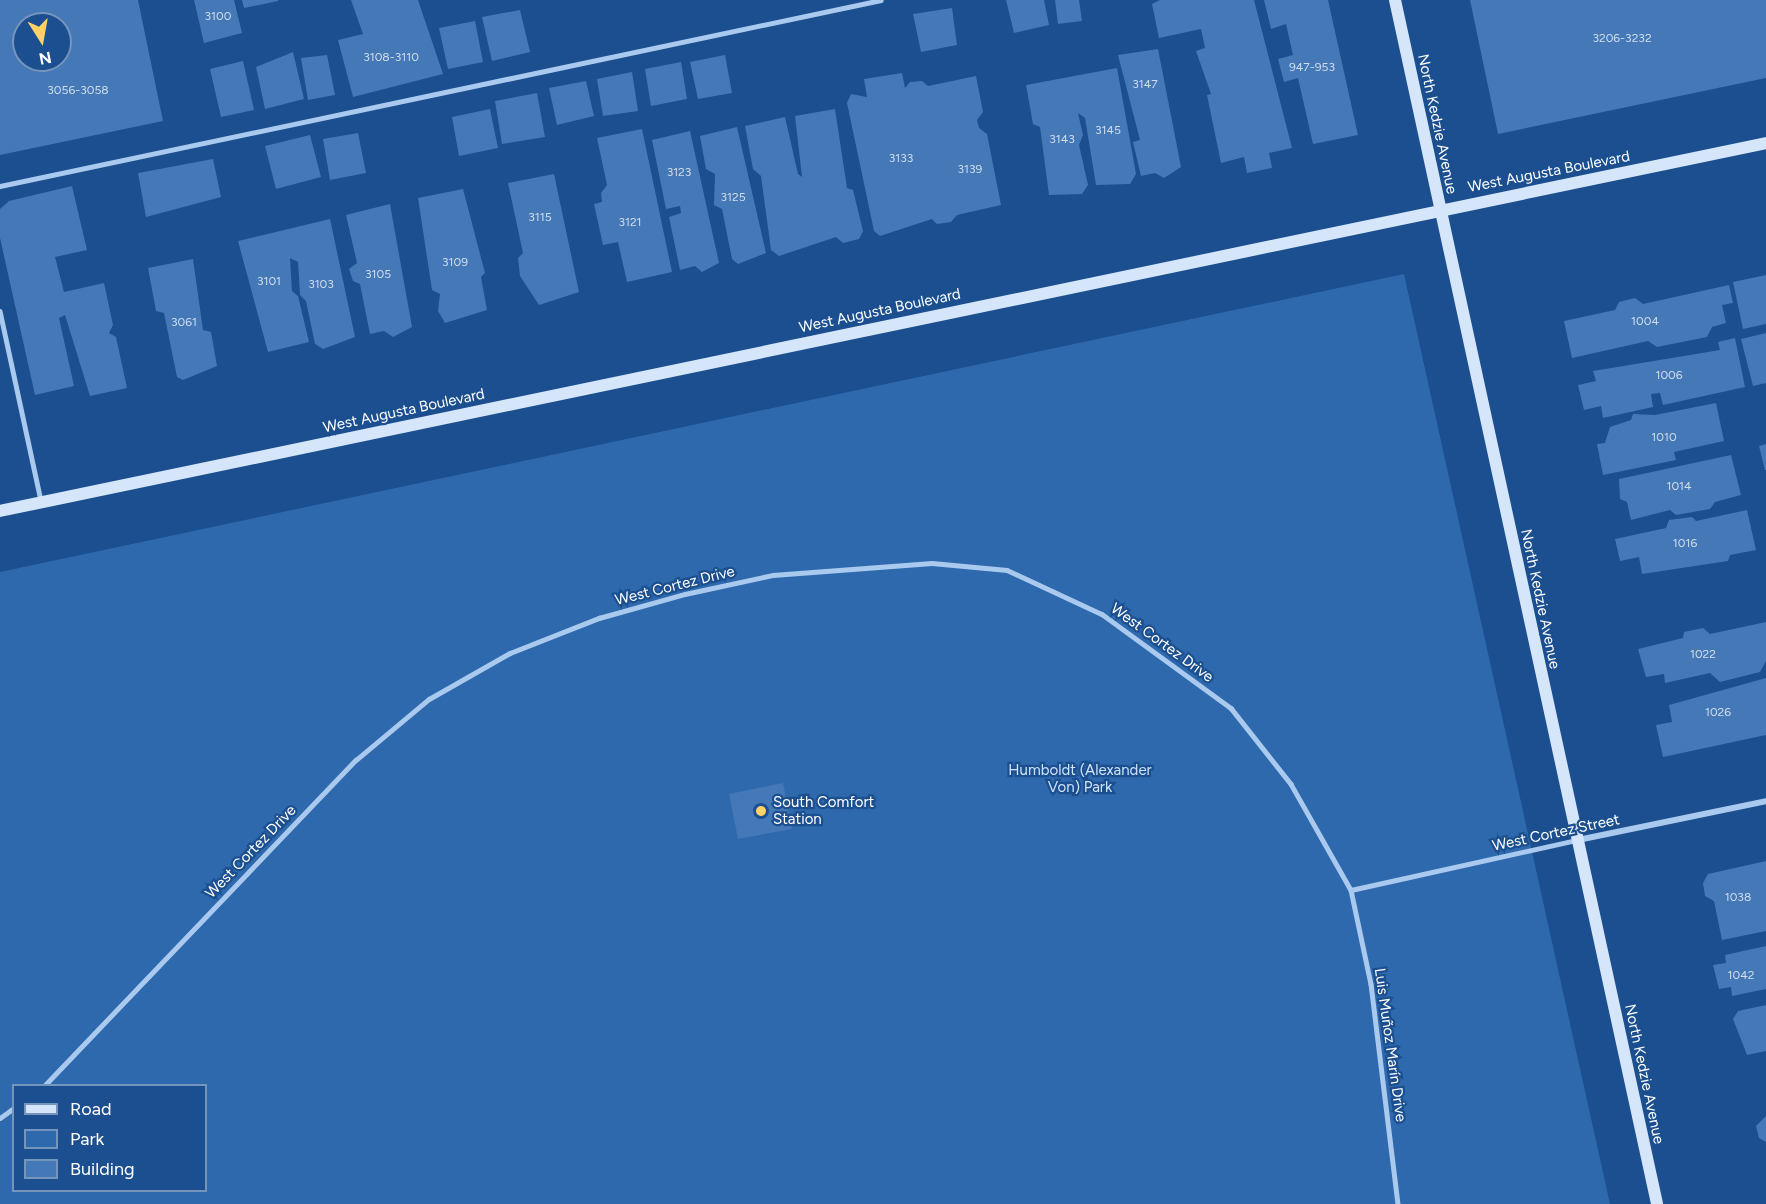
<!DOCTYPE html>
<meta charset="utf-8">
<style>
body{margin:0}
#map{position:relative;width:1766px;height:1204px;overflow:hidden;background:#1b4f8f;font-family:Figtree,sans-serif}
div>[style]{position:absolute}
.green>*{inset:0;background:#2e69ad}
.building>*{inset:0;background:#4478b7}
.lane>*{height:4.5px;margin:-2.25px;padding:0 2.25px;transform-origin:2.25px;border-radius:2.25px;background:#a9c9ee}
.street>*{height:6px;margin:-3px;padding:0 3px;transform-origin:3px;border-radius:3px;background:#a9c9ee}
.secondary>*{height:12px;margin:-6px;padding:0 6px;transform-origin:6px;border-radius:6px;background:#d6e6fa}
.dots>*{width:16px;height:16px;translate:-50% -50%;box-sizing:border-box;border:3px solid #1b4f8f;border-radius:50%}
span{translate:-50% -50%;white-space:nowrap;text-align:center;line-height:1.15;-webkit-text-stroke:4.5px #1b4f8f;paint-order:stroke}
.number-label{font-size:12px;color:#d0dded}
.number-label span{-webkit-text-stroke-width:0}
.street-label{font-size:15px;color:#fff}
.park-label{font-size:15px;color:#cfe3fa}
.poi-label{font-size:15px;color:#fff}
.left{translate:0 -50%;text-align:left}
.legend{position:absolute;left:12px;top:1084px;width:195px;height:108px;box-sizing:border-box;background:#1b4f8f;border:2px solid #7695bc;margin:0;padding:8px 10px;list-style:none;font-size:18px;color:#fff}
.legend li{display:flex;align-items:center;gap:12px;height:30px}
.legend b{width:30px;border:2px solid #7695bc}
.north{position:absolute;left:12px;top:12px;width:60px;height:60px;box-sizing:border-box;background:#1b4f8f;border:2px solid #7695bc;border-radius:50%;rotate:169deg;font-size:16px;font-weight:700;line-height:24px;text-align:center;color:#fff}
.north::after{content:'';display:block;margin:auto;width:21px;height:27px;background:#ffd166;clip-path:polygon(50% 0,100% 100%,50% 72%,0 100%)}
</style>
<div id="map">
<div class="green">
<i style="clip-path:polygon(evenodd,1404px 274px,1610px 1204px,0 1204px,0 572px,1404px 274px,14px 1086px,206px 1086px,206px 1190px,14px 1190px,14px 1086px)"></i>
</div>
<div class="building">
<i style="clip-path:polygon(evenodd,0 0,138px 0,163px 121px,0 155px,0 0,24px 24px,60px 24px,60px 60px,24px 60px,24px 24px)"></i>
<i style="clip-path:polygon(194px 0,234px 0,242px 33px,204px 43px)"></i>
<i style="clip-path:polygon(242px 0,278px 0,278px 1px,244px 8px)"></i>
<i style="clip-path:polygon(351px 0,418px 0,443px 74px,353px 97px,338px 40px,363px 34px)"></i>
<i style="clip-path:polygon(1006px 0,1044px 0,1049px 25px,1014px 33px)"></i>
<i style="clip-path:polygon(1055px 0,1079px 0,1082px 21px,1058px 24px)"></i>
<i style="clip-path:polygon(1160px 0,1254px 0,1292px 148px,1269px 153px,1272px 168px,1247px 173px,1244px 157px,1221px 163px,1207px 95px,1211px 94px,1196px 51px,1205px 48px,1201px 29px,1159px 38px,1152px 4px)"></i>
<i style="clip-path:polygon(1264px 0,1328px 0,1358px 135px,1313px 144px,1298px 78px,1284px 82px,1278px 59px,1293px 55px,1286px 24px,1271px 29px)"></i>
<i style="clip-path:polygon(1470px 0,1766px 0,1766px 78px,1498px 134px)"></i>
<i style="clip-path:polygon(952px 8px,957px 45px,921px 52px,913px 14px)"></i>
<i style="clip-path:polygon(520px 10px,530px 52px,492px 61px,482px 17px)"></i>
<i style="clip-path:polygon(475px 21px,483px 62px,448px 69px,439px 28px)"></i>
<i style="clip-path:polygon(1158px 49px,1181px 167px,1164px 178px,1155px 173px,1141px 176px,1133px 142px,1140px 140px,1118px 55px)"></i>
<i style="clip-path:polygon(293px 52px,304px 99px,265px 109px,256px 67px)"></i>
<i style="clip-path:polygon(327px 55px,335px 95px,308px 100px,301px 58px)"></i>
<i style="clip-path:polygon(725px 55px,732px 93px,698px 99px,690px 62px)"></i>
<i style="clip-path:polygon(243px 61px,254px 110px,221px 117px,210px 69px)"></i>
<i style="clip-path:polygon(681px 62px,687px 99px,651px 106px,645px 69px)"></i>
<i style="clip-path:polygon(1117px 68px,1136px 174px,1130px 184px,1096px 185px,1085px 118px,1078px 113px,1083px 135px,1079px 145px,1088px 185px,1082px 194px,1049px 195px,1040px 127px,1033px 124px,1026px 85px)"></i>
<i style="clip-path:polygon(632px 72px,638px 111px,603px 116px,597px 79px)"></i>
<i style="clip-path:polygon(902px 73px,905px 88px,910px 82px,922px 81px,928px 86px,976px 76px,983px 112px,977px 120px,979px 128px,987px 134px,1001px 205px,957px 215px,951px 222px,937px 224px,932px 219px,880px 236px,874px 231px,847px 103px,851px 94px,867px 97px,864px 79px)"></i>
<i style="clip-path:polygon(586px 81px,594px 116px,557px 125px,549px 88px)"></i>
<i style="clip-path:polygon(537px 93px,545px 137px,502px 144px,495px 101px)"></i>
<i style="clip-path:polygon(490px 109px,498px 148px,459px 156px,452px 117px)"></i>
<i style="clip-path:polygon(835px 109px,847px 188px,853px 190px,863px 231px,859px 239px,843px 243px,836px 237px,779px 256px,771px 250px,761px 176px,753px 169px,745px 126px,785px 117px,798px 174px,802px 177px,795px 116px)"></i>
<i style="clip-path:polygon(737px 127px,766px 253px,738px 264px,732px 259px,722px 209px,714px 205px,715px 174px,706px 169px,700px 136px)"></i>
<i style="clip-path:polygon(642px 129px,672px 272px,627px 282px,618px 242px,603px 245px,594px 204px,602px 202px,601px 193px,607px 185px,597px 138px)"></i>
<i style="clip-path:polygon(690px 131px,719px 263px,702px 272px,695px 266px,680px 270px,669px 217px,681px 213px,680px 206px,666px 209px,652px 140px)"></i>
<i style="clip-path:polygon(358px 133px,366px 173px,330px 180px,323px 139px)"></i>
<i style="clip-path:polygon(310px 135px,321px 177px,276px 189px,265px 146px)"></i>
<i style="clip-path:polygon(213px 159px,221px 197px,146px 217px,138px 173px)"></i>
<i style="clip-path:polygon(554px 174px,579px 292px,539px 305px,520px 276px,518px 258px,523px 253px,508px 183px)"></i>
<i style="clip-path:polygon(72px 186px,87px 250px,55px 257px,64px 292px,104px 283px,113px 325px,109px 333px,116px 337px,127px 388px,90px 396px,65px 315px,59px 318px,74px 386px,35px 395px,0 238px,0 209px,9px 201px)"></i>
<i style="clip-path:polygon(463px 189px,485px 273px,481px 277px,487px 310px,445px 323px,438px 311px,440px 294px,432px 290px,418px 198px)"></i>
<i style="clip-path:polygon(390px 204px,412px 327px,393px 337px,384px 331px,370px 334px,360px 284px,353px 281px,349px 269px,357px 263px,346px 215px)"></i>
<i style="clip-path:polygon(330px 219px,355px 337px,323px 349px,315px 344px,306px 301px,300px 295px,298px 262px,290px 258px,292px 291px,298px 296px,309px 342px,268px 352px,238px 241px)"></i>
<i style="clip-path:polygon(193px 259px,203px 330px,211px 332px,217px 366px,183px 380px,177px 377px,164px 313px,156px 311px,148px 268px)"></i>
<i style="clip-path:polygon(1766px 275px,1766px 324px,1743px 329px,1733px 282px)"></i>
<i style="clip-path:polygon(1729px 285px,1733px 303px,1722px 305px,1726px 323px,1712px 327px,1707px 337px,1657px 347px,1648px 341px,1572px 358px,1564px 321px,1615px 310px,1619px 302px,1635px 298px,1643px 304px)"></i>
<i style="clip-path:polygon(1766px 333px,1766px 383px,1753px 386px,1741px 339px)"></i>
<i style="clip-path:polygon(1735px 338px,1745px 387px,1663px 405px,1660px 393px,1651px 394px,1653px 407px,1603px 418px,1601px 406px,1584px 410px,1578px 385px,1596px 381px,1593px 371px,1720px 350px,1718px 342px)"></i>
<i style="clip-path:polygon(1716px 403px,1724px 441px,1674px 452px,1676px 460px,1603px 475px,1597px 444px,1605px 443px,1610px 427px,1631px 420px,1633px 414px,1655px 415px)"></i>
<i style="clip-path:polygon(1766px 444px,1766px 470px,1765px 470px,1759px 446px)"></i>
<i style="clip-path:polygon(1731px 455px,1741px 495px,1715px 502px,1710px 509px,1676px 515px,1670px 510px,1631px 520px,1627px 502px,1620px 499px,1619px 479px)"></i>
<i style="clip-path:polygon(1747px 510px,1756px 550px,1730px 555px,1728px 561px,1642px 574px,1639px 557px,1620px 561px,1615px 539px,1666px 528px,1669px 520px,1692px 517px,1696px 521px)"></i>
<i style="clip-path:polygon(1766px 622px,1766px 661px,1760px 672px,1720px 682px,1710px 673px,1665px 683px,1664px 674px,1646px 677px,1638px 649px,1683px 638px,1684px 632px,1703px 628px,1710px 634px)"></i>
<i style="clip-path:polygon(1766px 678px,1766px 735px,1663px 757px,1656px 725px,1672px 722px,1669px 705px)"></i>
<i style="clip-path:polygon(783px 783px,792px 829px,738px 839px,729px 794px)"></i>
<i style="clip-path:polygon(1766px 861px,1766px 931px,1722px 940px,1714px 901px,1705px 896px,1703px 883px,1708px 874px)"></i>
<i style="clip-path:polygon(1766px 946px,1766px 989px,1732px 996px,1731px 987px,1719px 989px,1713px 965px,1726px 963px,1725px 955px)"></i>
<i style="clip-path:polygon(1766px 1005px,1766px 1051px,1747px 1055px,1733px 1019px,1738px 1011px)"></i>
<i style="clip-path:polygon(1766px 1116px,1766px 1142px,1759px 1138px,1756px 1126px)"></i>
</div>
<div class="lane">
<i style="left:0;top:186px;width:900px;rotate:-11.92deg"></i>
<i style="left:0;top:311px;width:193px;rotate:77.8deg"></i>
<i style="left:1351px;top:890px;width:231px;rotate:-12.5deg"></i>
<i style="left:44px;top:1086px;width:451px;rotate:-46.3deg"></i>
<i style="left:356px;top:760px;width:95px;rotate:-39.9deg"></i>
<i style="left:429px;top:699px;width:93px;rotate:-29.6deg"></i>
<i style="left:510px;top:653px;width:96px;rotate:-21.5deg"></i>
<i style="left:599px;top:618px;width:89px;rotate:-15.6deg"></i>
<i style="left:685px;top:594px;width:90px;rotate:-12.2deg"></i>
<i style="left:773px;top:575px;width:159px;rotate:-4.3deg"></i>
<i style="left:932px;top:563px;width:75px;rotate:5.3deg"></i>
<i style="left:1007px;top:570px;width:105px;rotate:24.9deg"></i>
<i style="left:1102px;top:614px;width:160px;rotate:36.1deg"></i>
<i style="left:1231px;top:708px;width:97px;rotate:51.7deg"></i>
<i style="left:1291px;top:784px;width:122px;rotate:60.5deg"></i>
<i style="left:1351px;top:890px;width:96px;rotate:78deg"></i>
<i style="left:1371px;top:984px;width:222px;rotate:83deg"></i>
<i style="left:0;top:1118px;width:17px;rotate:-36deg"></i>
</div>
<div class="street">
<i style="left:1578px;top:840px;width:192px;rotate:-11.7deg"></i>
</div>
<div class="secondary">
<i style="left:1395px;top:0;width:1232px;rotate:77.72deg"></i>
<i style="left:0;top:511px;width:1804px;rotate:-11.77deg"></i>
</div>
<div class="dots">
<i style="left:761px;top:811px;background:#ffd166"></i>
</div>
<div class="number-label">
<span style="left:218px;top:17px">3100</span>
<span style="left:1622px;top:39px">3206-3232</span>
<span style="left:391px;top:58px">3108-3110</span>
<span style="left:1312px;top:68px">947-953</span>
<span style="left:1145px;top:85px">3147</span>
<span style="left:78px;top:91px">3056-3058</span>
<span style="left:1108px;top:131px">3145</span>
<span style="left:1062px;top:140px">3143</span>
<span style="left:901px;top:159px">3133</span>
<span style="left:970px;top:170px">3139</span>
<span style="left:679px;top:173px">3123</span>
<span style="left:733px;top:198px">3125</span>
<span style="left:540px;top:218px">3115</span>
<span style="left:630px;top:223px">3121</span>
<span style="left:455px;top:263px">3109</span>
<span style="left:378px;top:275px">3105</span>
<span style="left:269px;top:282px">3101</span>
<span style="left:321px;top:285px">3103</span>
<span style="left:1645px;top:322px">1004</span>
<span style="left:184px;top:323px">3061</span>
<span style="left:1669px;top:376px">1006</span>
<span style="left:1664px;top:438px">1010</span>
<span style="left:1679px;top:487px">1014</span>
<span style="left:1685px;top:544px">1016</span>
<span style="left:1703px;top:655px">1022</span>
<span style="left:1718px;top:713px">1026</span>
<span style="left:1738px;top:898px">1038</span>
<span style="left:1741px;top:976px">1042</span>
</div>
<div class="street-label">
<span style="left:1437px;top:124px;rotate:78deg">North Kedzie Avenue</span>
<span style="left:1549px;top:172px;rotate:-11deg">West Augusta Boulevard</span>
<span style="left:880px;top:311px;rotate:-12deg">West Augusta Boulevard</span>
<span style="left:404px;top:411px;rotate:-12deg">West Augusta Boulevard</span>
<span style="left:675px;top:586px;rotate:-14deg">West Cortez Drive</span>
<span style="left:1540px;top:599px;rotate:78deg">North Kedzie Avenue</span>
<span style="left:1162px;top:643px;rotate:36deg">West Cortez Drive</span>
<span style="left:1556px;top:833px;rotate:-12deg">West Cortez Street</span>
<span style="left:251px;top:852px;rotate:-46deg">West Cortez Drive</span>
<span style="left:1390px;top:1045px;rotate:82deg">Luis Muñoz Marín Drive</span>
<span style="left:1644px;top:1074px;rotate:78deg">North Kedzie Avenue</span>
</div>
<div class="park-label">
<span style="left:1080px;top:779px">Humboldt (Alexander<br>Von) Park</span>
</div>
<div class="poi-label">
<span class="left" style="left:773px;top:811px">South Comfort<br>Station</span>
</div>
<ul class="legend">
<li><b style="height:8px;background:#d6e6fa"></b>Road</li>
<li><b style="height:16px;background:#2e69ad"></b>Park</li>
<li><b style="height:16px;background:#4478b7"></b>Building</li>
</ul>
<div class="north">N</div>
</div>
